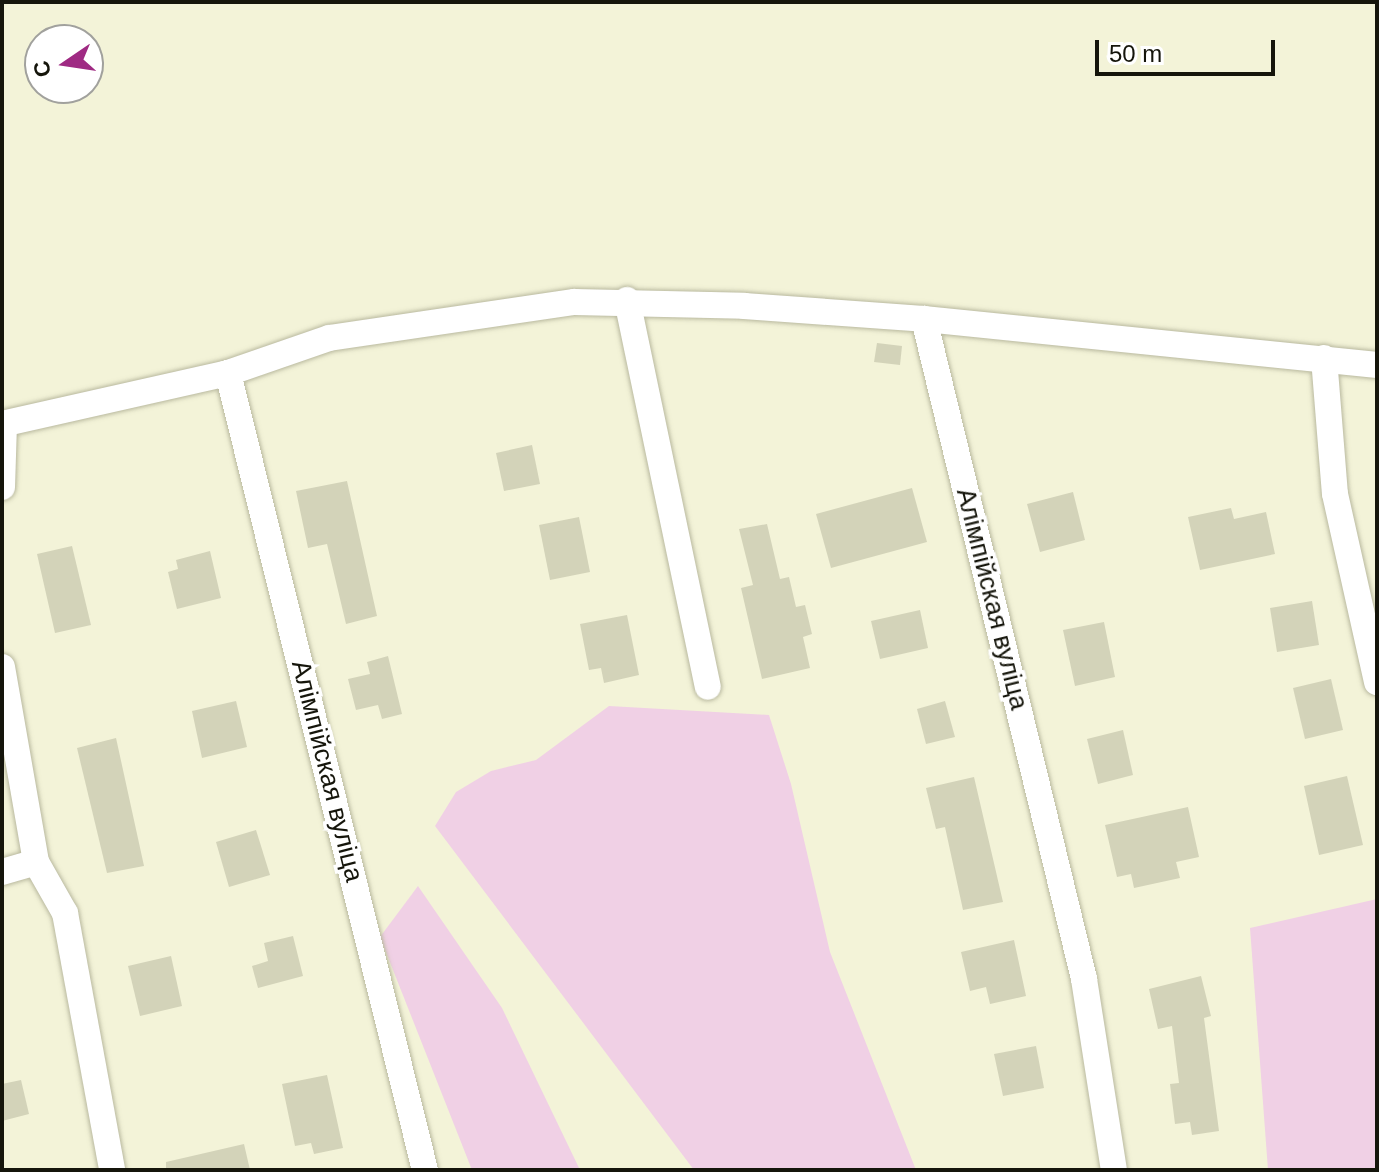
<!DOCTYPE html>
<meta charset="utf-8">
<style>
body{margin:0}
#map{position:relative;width:1379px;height:1172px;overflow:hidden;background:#f3f3d8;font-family:Helvetica,sans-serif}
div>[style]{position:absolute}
.green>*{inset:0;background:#f0d0e5}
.building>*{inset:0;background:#d3d3b9}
.roads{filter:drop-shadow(0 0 2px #b9b99f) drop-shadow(0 0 2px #b9b99f)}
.minor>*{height:26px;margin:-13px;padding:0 13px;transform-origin:13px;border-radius:13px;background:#fff}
span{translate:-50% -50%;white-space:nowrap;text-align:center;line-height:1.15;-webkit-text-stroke:7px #fff;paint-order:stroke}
.street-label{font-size:26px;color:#15150b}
.frame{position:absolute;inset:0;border:4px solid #15150b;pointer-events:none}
.north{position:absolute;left:24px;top:24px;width:80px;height:80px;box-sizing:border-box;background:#fff;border:2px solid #a1a19d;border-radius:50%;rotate:257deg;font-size:22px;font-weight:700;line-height:32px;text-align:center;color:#15150b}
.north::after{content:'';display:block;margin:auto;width:28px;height:36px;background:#9f2a83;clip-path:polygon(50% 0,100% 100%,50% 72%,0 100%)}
.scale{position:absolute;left:1095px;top:40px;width:180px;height:36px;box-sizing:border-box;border:4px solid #15150b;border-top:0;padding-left:10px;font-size:24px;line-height:28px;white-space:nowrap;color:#15150b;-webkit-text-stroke:6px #fff;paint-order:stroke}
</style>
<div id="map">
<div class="green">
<i style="clip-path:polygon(609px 706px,769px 715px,791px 784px,830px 952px,916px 1170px,694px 1170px,435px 826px,456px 792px,491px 771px,536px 760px)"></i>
<i style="clip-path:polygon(418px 886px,502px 1008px,580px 1170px,472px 1170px,380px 937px)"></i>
<i style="clip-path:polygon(1377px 899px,1377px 1170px,1268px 1170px,1250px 928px)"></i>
</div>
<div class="building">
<i style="clip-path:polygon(877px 343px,902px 346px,900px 365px,874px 362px)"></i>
<i style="clip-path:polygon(532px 445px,540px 484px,504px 491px,496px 453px)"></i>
<i style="clip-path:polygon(347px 481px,377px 616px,346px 624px,327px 544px,308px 548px,296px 491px)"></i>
<i style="clip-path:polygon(912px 488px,927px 542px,831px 568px,816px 514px)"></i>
<i style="clip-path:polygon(1073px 492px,1085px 540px,1040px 552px,1027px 504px)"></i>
<i style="clip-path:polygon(1231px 508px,1234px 519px,1266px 512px,1275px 554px,1200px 570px,1188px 517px)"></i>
<i style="clip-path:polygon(579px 517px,590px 572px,550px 580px,539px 525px)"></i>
<i style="clip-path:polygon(767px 524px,780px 579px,789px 577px,796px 607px,805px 605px,812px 634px,803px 637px,810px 668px,762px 679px,741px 588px,753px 585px,739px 529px)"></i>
<i style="clip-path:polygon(72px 546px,91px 625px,55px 633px,37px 554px)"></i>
<i style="clip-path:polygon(210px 551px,221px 598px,177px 609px,168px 572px,178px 569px,176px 560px)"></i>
<i style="clip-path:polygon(1312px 601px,1319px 645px,1277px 652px,1270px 608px)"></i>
<i style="clip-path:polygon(920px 610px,928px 648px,880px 659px,871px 621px)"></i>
<i style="clip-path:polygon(627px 615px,639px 675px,604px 683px,601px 668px,589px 670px,580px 624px)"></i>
<i style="clip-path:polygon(1104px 622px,1115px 677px,1075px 686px,1063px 630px)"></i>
<i style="clip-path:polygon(388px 656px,402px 714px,382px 719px,378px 705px,356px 710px,348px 679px,370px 674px,367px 662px)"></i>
<i style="clip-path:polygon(1331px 679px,1343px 730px,1305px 739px,1293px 688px)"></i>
<i style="clip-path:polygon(236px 701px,247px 747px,202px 758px,192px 711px)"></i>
<i style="clip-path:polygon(945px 701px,955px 737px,926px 744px,917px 709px)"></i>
<i style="clip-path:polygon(1123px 730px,1133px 775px,1098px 784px,1087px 739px)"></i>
<i style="clip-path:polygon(116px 738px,144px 866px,107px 873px,77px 748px)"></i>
<i style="clip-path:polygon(1347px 776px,1363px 845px,1319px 855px,1304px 786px)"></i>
<i style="clip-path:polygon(974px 777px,1003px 902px,963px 910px,945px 827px,936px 829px,926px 788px)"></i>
<i style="clip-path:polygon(1188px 807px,1199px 857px,1176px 862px,1180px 878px,1134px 888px,1131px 874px,1117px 877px,1105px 825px)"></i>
<i style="clip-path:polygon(256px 830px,270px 875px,229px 887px,216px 842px)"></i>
<i style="clip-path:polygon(293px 936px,303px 976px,258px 988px,252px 966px,268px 961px,264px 943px)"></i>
<i style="clip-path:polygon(1014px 940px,1026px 996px,990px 1004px,986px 987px,970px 991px,961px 952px)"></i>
<i style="clip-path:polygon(171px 956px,182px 1006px,140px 1016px,128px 966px)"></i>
<i style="clip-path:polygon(1201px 976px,1211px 1016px,1204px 1018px,1219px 1131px,1192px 1135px,1190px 1122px,1175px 1124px,1170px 1084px,1179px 1083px,1172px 1026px,1158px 1029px,1149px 989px)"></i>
<i style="clip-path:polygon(1036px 1046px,1044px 1088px,1003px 1096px,994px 1054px)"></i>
<i style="clip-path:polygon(327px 1075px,343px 1148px,314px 1154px,311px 1143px,295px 1146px,282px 1084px)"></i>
<i style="clip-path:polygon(21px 1080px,29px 1114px,2px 1121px,2px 1084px)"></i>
<i style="clip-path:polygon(244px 1144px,250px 1170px,166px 1170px,166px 1162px)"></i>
</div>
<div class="roads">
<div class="minor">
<i style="left:627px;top:300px;width:395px;rotate:78.2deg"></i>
<i style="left:924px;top:319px;width:679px;rotate:76.37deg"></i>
<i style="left:1084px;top:979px;width:193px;rotate:81.1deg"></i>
<i style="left:1324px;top:358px;width:136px;rotate:85.4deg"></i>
<i style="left:1335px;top:494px;width:193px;rotate:77.4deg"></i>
<i style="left:228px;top:373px;width:821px;rotate:76.12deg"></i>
<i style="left:2px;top:424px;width:232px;rotate:-12.7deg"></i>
<i style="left:228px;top:373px;width:107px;rotate:-19.1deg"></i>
<i style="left:329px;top:338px;width:248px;rotate:-8.4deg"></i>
<i style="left:574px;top:302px;width:170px;rotate:1.3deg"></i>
<i style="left:744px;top:306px;width:180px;rotate:4.1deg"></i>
<i style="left:924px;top:319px;width:455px;rotate:5.8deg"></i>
<i style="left:2px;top:487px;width:63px;rotate:-88.2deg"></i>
<i style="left:2px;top:667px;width:198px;rotate:80.1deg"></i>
<i style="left:36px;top:862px;width:59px;rotate:60.4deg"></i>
<i style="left:65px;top:913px;width:261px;rotate:79.6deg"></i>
<i style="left:2px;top:872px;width:35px;rotate:-16deg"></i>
</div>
</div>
<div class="street-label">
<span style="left:992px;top:599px;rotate:76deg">Алімпійская вуліца</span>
<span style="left:327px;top:771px;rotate:76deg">Алімпійская вуліца</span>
</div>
<div class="frame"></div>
<div class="north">С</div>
<div class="scale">50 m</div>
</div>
